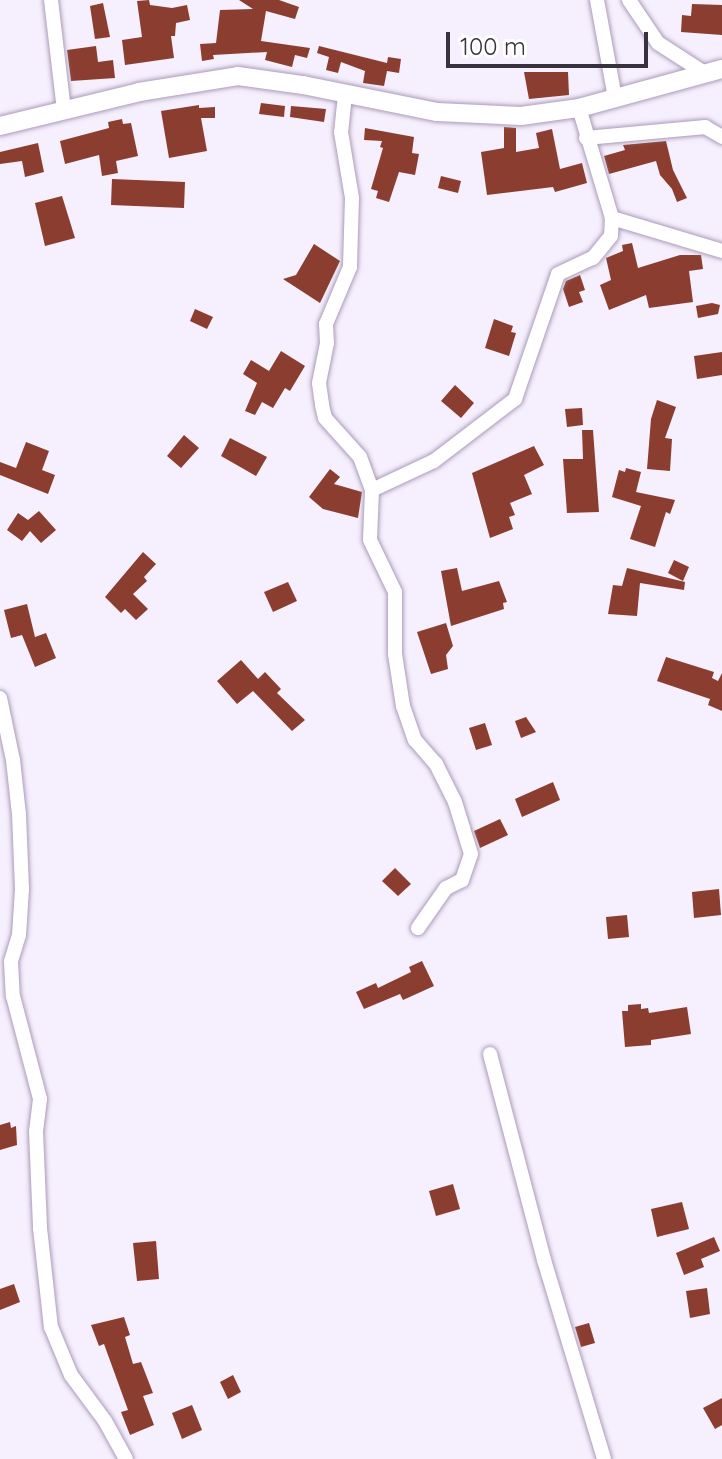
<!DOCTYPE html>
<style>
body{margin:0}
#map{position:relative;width:722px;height:1459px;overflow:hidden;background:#f6effd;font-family:Quicksand,sans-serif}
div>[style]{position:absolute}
.building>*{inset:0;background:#8b3d30}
.roads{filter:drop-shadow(0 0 2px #aa9bba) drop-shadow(0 0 2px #aa9bba)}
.minor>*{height:14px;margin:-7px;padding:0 7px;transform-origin:7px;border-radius:7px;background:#fff}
.major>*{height:18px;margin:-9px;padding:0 9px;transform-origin:9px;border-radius:9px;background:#fff}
span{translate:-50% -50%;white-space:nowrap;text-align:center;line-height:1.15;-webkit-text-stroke:8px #fff;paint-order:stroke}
.scale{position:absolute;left:446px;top:32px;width:202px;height:36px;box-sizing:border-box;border:4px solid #38323f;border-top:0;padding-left:10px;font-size:24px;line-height:28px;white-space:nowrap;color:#38323f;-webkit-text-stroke:6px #fff;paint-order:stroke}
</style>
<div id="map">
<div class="building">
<i style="clip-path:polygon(149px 0,150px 5px,172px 8px,187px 5px,190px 20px,176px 23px,175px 36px,171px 36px,174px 58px,125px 65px,122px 40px,142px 37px,137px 1px)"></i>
<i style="clip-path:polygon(239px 0,279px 0,299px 7px,295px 19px,266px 11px,261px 41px,310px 48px,307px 58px,295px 55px,292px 67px,265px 60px,267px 52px,213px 55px,214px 59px,202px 61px,200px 44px,216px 43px,220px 10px,253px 9px)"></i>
<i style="clip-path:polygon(103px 3px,110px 37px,95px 39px,90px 6px)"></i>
<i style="clip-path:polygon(692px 4px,722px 5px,722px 35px,681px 32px,682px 15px,691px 16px)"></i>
<i style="clip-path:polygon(96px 46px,98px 62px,113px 60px,115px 78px,71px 81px,67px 50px)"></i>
<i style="clip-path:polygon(319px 46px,387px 63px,388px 57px,401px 59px,399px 73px,387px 71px,384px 86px,363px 83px,365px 71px,341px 62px,338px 73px,326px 70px,329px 57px,317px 53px)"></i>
<i style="clip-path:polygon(524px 72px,568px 72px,569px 95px,529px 99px)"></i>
<i style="clip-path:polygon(261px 103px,285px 106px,284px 117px,259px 114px)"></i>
<i style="clip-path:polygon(199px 105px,199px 108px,215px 107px,215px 118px,201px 118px,207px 151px,169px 158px,161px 111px)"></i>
<i style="clip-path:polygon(291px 106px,326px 109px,324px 122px,290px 117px)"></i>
<i style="clip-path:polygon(122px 119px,123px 124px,131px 123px,138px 156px,116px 161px,118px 173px,102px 176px,99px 155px,65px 164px,60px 141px,109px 128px,108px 122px)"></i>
<i style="clip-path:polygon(504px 127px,516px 128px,516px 152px,539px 148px,536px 133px,552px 129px,560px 169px,582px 163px,587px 183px,555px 192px,553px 187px,487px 195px,481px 152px,504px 148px)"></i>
<i style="clip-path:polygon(365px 128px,414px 137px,412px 153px,419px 154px,415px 175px,399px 172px,389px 202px,376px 198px,378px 191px,371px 189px,383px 148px,380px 147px,382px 141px,364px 140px)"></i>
<i style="clip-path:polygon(666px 141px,673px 170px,687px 198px,677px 202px,672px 189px,660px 175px,656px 161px,609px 174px,604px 156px,625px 150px,623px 145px)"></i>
<i style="clip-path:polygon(38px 143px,44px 172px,25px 177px,22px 161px,0 164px,0 152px)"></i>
<i style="clip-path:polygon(441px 176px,461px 181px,458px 193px,438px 188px)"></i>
<i style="clip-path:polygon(112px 179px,185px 182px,184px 208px,111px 205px)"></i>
<i style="clip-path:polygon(62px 196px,75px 238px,45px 246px,35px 203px)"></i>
<i style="clip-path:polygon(632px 243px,638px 268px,680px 255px,701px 255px,703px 269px,689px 271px,693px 302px,649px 308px,646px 295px,609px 310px,600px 285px,611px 280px,606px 258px,623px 251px,622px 245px)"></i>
<i style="clip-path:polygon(314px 244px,340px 261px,320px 303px,283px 279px,296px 275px)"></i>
<i style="clip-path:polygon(580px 275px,585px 290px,579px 292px,583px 302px,569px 307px,563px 289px,566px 281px)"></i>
<i style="clip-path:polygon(712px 303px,720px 305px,718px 314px,698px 318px,696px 306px)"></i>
<i style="clip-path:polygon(195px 309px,213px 317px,207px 329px,190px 321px)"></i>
<i style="clip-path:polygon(494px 319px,513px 326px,511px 332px,516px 333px,509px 356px,485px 348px)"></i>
<i style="clip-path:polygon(281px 351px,305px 366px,290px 391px,285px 388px,273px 408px,262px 402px,255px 415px,245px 411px,257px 383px,243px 374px,251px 360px,269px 371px)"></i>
<i style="clip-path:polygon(722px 352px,722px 375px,697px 379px,694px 356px)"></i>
<i style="clip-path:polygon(455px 385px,474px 403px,461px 418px,441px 401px)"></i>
<i style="clip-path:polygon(657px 400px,676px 407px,665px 438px,672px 439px,670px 471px,647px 469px,651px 419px)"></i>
<i style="clip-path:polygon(582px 408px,583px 425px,567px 427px,565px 409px)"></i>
<i style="clip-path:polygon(582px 430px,593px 430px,599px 512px,567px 513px,563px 459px,583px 459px)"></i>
<i style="clip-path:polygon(184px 435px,199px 448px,181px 468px,167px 456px)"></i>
<i style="clip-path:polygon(230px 438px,267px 457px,256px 476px,221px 456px)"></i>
<i style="clip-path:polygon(26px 442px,49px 451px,42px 470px,55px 475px,48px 494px,0 475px,0 462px,16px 468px)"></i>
<i style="clip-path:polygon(534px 446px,544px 465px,524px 475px,532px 494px,510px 503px,515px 515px,509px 517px,513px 529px,490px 538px,472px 473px)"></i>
<i style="clip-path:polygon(626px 468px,641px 472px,636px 492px,675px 500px,670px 514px,666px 512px,655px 547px,630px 539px,641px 506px,612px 497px,619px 470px,625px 472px)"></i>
<i style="clip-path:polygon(330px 469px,340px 477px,334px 484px,362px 492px,358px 518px,323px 509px,309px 497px)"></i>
<i style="clip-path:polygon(39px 511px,56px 530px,41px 543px,30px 531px,22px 541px,7px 530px,18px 513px,28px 520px)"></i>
<i style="clip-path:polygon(143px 552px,156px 564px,144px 577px,147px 581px,133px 594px,148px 609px,136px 620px,125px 609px,121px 613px,105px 597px)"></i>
<i style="clip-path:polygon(674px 560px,689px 567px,683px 581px,668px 573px)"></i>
<i style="clip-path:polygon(457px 568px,462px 591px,499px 581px,507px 602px,503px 603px,504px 609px,451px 626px,441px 571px)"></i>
<i style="clip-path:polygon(627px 568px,685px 582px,684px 590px,640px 583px,637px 616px,608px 614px,613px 585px,622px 586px)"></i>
<i style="clip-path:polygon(288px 582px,297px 601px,273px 612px,264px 592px)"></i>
<i style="clip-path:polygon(27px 604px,35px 637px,46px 633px,56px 658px,35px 667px,22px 635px,11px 638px,4px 610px)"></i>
<i style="clip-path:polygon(446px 623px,453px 646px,446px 655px,448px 669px,431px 674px,417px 632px)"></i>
<i style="clip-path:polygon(666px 657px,714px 672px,712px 678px,718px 681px,722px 673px,722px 711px,708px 705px,710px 699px,657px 681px)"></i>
<i style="clip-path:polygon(241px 660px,258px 679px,265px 672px,281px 689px,277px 693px,305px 720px,292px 731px,253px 691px,237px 704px,217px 681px)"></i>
<i style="clip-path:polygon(526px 717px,536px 732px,521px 738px,515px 721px)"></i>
<i style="clip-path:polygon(485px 723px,492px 745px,476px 750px,469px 728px)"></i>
<i style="clip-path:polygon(553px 782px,560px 800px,522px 817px,515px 799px)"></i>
<i style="clip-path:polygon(500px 819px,508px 835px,480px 848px,474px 831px)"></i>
<i style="clip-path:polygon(395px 868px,411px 884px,398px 896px,382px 881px)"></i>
<i style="clip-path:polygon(719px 889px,721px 915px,694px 918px,692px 892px)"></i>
<i style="clip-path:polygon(627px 915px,629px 937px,608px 939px,606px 917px)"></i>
<i style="clip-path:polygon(422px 961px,434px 986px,403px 1000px,400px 994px,364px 1009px,356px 992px,376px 983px,378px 988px,411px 972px,409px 967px)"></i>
<i style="clip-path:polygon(641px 1004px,641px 1009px,648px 1008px,649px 1013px,687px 1007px,691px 1034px,651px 1040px,651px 1045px,625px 1047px,622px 1011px,628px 1011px,628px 1005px)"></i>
<i style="clip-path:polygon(10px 1122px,11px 1128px,16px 1126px,17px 1145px,0 1150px,0 1125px)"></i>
<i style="clip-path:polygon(453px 1184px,460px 1209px,436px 1216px,429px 1191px)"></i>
<i style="clip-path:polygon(682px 1202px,689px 1229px,657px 1237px,651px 1209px)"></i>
<i style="clip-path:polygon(714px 1237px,720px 1251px,701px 1259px,704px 1267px,684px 1275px,676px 1253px)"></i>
<i style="clip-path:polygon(156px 1241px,159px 1279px,137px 1281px,133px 1243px)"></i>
<i style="clip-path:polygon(14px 1284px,20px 1302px,0 1310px,0 1289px)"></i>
<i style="clip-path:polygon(707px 1288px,710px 1314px,690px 1318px,686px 1291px)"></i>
<i style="clip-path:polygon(124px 1317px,130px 1335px,125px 1337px,133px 1364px,141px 1362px,153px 1393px,143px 1396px,154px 1425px,130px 1435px,121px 1412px,128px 1410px,104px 1344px,99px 1346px,91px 1325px)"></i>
<i style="clip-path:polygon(589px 1323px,595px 1343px,581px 1347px,575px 1327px)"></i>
<i style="clip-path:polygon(233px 1375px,241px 1392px,228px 1399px,220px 1382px)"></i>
<i style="clip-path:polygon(722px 1398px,722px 1425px,715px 1429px,703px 1408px)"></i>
<i style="clip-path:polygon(192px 1405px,202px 1430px,182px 1439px,172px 1413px)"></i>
</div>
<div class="roads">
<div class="minor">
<i style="left:51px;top:0;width:111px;rotate:83.3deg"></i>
<i style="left:597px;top:0;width:100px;rotate:79.6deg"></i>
<i style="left:629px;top:0;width:52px;rotate:56deg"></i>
<i style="left:658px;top:43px;width:57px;rotate:32.9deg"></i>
<i style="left:345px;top:95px;width:37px;rotate:96deg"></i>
<i style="left:341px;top:132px;width:67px;rotate:80.5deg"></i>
<i style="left:352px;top:198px;width:69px;rotate:91.7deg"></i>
<i style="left:350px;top:267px;width:62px;rotate:112.8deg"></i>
<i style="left:326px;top:324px;width:19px;rotate:87deg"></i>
<i style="left:327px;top:343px;width:41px;rotate:101.3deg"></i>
<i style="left:319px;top:383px;width:22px;rotate:82deg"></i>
<i style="left:322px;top:405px;width:13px;rotate:77deg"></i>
<i style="left:325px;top:418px;width:52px;rotate:48.1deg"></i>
<i style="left:360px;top:457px;width:35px;rotate:70deg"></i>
<i style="left:372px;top:490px;width:50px;rotate:92.3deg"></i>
<i style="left:370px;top:540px;width:58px;rotate:64.3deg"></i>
<i style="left:395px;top:592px;width:62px;rotate:90deg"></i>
<i style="left:395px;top:654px;width:53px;rotate:81.3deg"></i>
<i style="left:403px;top:706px;width:36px;rotate:71deg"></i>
<i style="left:415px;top:740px;width:32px;rotate:49deg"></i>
<i style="left:436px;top:764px;width:42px;rotate:63.4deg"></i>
<i style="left:455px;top:802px;width:54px;rotate:72.9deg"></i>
<i style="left:471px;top:854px;width:28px;rotate:109deg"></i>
<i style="left:462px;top:880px;width:18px;rotate:153deg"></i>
<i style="left:446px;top:888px;width:49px;rotate:125deg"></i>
<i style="left:586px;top:138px;width:120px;rotate:-5.3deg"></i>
<i style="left:705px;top:127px;width:20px;rotate:30deg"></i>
<i style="left:612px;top:218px;width:115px;rotate:16.7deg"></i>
<i style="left:372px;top:490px;width:68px;rotate:-25.1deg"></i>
<i style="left:434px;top:461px;width:102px;rotate:-37.4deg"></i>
<i style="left:515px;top:399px;width:132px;rotate:-71deg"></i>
<i style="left:558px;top:274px;width:38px;rotate:-25deg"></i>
<i style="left:593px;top:258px;width:28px;rotate:-51deg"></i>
<i style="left:611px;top:236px;width:18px;rotate:-87deg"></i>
<i style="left:612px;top:218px;width:115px;rotate:-106.7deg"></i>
<i style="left:0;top:698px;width:63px;rotate:78.2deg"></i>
<i style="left:13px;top:760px;width:54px;rotate:83.7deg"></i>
<i style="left:19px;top:814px;width:75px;rotate:87.7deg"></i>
<i style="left:22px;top:889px;width:46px;rotate:93.7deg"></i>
<i style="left:19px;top:935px;width:28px;rotate:107deg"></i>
<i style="left:11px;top:962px;width:34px;rotate:87deg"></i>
<i style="left:13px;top:996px;width:106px;rotate:75.3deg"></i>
<i style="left:40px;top:1099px;width:32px;rotate:97deg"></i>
<i style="left:36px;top:1131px;width:97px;rotate:87.6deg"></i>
<i style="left:40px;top:1228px;width:100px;rotate:83.7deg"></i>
<i style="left:51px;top:1327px;width:52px;rotate:67.4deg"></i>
<i style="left:71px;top:1375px;width:57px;rotate:53.5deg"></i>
<i style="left:105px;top:1421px;width:43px;rotate:61.1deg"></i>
<i style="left:490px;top:1054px;width:213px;rotate:75.3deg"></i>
<i style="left:544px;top:1260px;width:208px;rotate:73.2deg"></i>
</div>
<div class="major">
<i style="left:0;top:126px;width:143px;rotate:-13.7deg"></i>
<i style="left:139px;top:92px;width:100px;rotate:-9.2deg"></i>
<i style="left:238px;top:76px;width:66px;rotate:7.9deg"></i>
<i style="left:303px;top:85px;width:137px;rotate:11.4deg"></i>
<i style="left:437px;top:112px;width:84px;rotate:2.7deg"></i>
<i style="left:521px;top:116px;width:59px;rotate:-7.9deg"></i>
<i style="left:579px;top:108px;width:148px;rotate:-15.3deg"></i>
</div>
</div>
<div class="scale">100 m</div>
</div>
